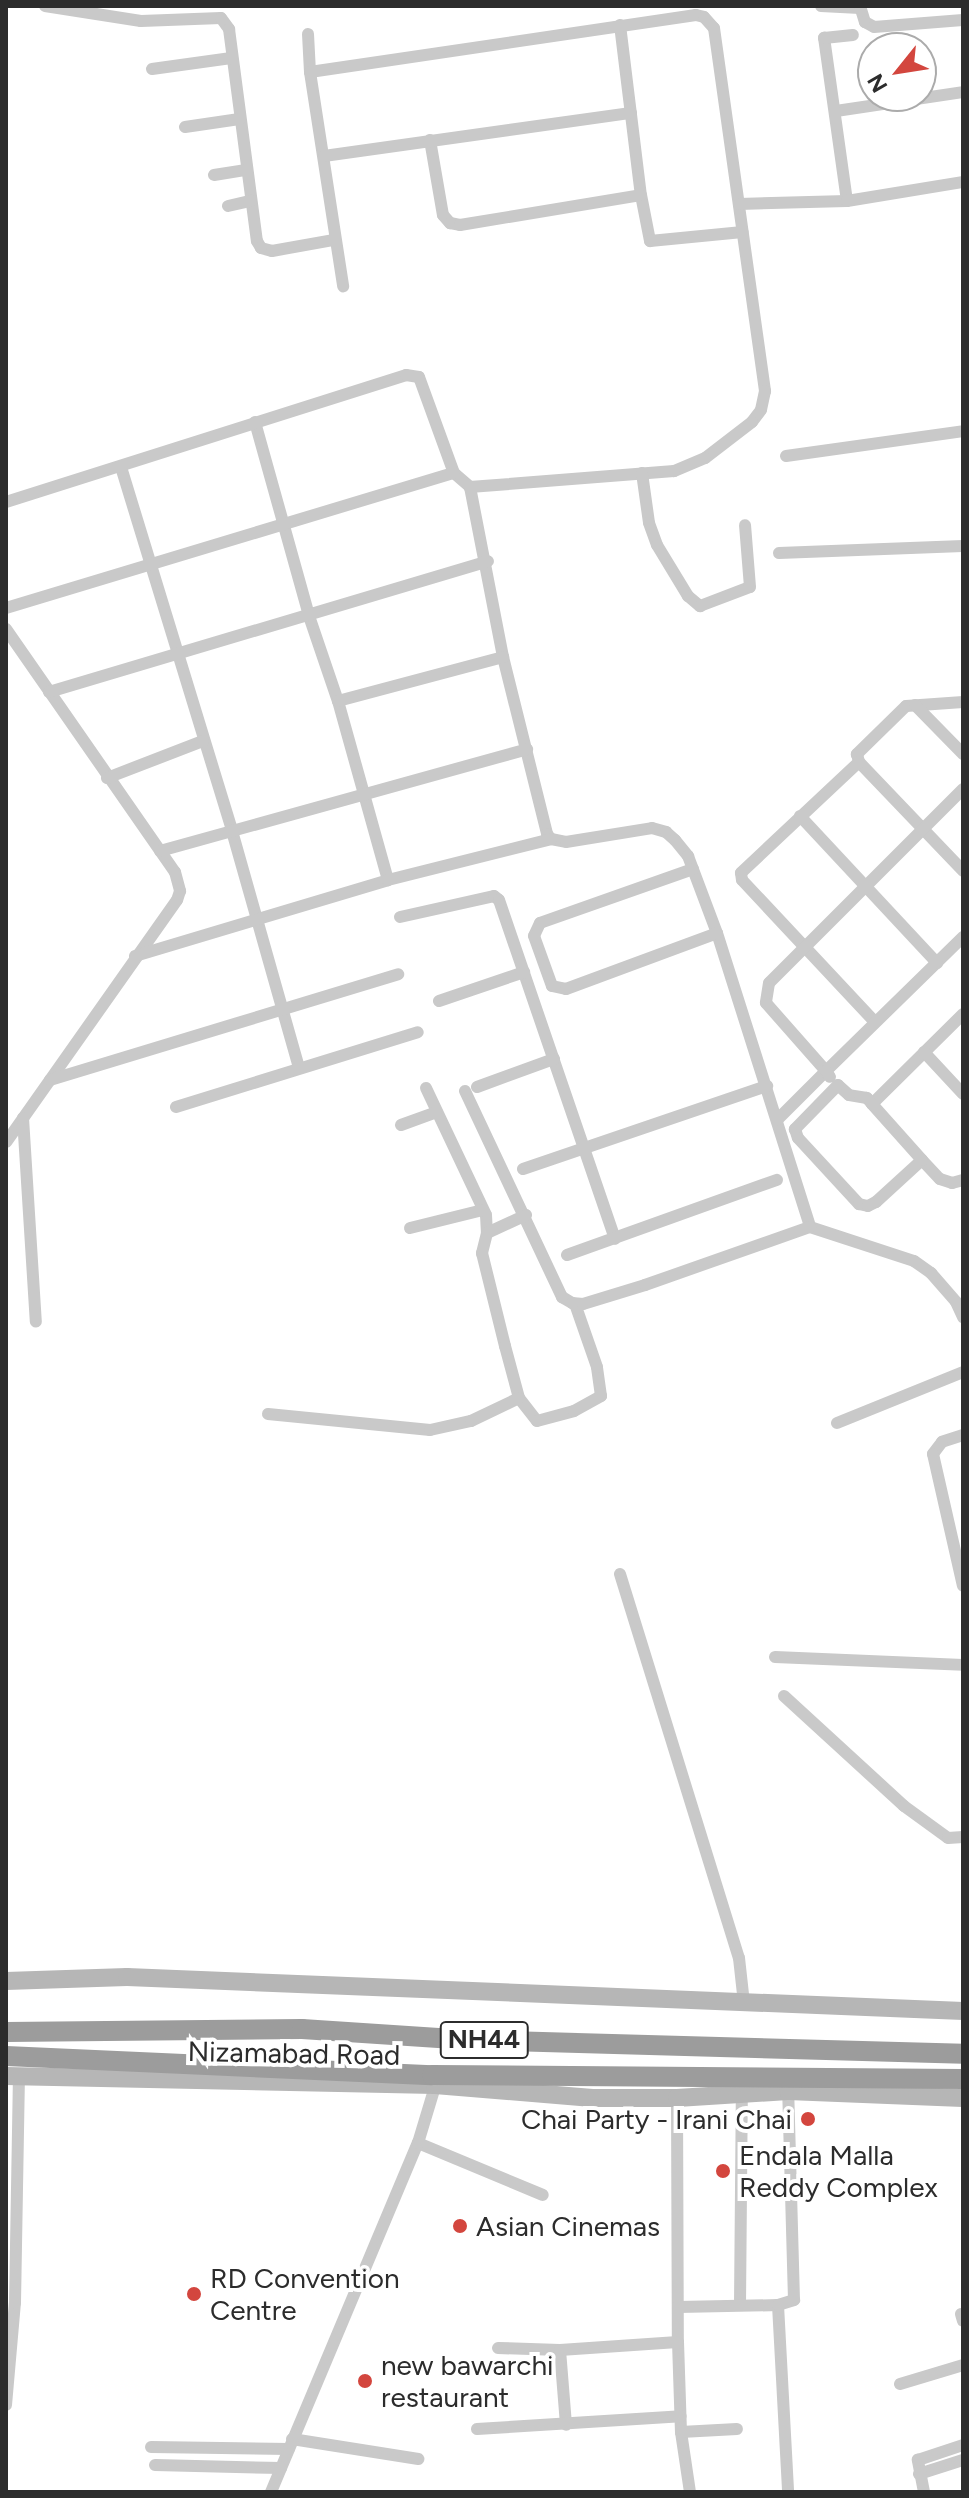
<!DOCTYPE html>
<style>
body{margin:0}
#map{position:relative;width:969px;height:2498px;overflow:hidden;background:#fff;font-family:Figtree,sans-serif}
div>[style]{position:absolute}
.minor>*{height:12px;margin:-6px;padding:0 6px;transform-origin:6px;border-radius:6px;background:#c9c9c9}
.secondary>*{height:18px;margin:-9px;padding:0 9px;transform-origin:9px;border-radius:9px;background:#b6b6b6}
.trunk>*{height:20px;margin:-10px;padding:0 10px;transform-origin:10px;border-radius:10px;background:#9c9c9c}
.dots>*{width:22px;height:22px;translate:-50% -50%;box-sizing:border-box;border:4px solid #fff;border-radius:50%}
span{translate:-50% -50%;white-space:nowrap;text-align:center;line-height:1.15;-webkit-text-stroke:8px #fff;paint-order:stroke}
.shield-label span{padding:2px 6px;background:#fff;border:2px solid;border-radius:6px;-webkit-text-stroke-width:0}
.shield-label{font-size:26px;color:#2c2c2c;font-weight:700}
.street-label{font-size:28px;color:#2c2c2c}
.poi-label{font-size:28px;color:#2c2c2c}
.right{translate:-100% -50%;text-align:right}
.left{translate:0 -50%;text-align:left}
.frame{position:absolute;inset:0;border:8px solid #2c2c2c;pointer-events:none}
.north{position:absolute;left:857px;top:32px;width:80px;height:80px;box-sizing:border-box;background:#fff;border:2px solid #ababab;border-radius:50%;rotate:240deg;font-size:22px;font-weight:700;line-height:32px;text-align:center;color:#2c2c2c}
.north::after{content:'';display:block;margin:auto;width:28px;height:36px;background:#d3463e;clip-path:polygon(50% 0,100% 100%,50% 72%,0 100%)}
</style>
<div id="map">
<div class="minor">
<i style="left:45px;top:6px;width:97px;rotate:8.9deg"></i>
<i style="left:141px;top:21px;width:80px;rotate:-2.1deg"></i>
<i style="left:221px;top:18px;width:14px;rotate:54deg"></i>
<i style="left:229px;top:29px;width:214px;rotate:82.5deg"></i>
<i style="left:257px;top:241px;width:8px;rotate:60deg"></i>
<i style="left:261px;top:248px;width:11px;rotate:15deg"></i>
<i style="left:272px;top:251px;width:63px;rotate:-10.1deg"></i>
<i style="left:821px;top:6px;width:39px;rotate:3deg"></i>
<i style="left:860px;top:6px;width:17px;rotate:73deg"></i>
<i style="left:865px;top:22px;width:10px;rotate:29deg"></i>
<i style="left:874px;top:27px;width:89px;rotate:-4.5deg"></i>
<i style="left:620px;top:25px;width:171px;rotate:83deg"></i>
<i style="left:641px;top:195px;width:47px;rotate:78.9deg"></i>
<i style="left:650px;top:241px;width:93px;rotate:-5.5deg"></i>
<i style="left:308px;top:34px;width:38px;rotate:87deg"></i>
<i style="left:310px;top:72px;width:217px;rotate:81.2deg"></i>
<i style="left:152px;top:69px;width:80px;rotate:-7.9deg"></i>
<i style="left:310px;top:72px;width:390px;rotate:-8.4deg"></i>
<i style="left:696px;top:15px;width:8px;rotate:14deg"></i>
<i style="left:704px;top:17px;width:15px;rotate:48deg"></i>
<i style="left:714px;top:28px;width:367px;rotate:82deg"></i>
<i style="left:765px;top:391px;width:19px;rotate:102deg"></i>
<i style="left:761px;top:410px;width:15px;rotate:127deg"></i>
<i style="left:752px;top:422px;width:59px;rotate:142.5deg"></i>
<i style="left:705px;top:458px;width:34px;rotate:157deg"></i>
<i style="left:674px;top:471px;width:205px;rotate:175.5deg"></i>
<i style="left:836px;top:111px;width:128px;rotate:-8.5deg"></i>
<i style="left:185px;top:127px;width:55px;rotate:-8.4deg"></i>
<i style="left:430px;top:140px;width:76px;rotate:80.2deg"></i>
<i style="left:443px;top:215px;width:11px;rotate:49deg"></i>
<i style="left:450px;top:223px;width:10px;rotate:11deg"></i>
<i style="left:460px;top:225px;width:183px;rotate:-9.4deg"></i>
<i style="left:324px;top:156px;width:310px;rotate:-8deg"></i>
<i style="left:214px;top:175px;width:31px;rotate:-9deg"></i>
<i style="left:847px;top:201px;width:165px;rotate:-98deg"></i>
<i style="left:824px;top:38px;width:29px;rotate:-6deg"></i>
<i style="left:739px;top:204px;width:108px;rotate:-1.6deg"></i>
<i style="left:847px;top:201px;width:118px;rotate:-9.3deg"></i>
<i style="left:228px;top:206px;width:23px;rotate:-13deg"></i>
<i style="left:255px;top:422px;width:201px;rotate:74.4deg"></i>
<i style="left:309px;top:616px;width:90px;rotate:71.2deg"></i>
<i style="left:338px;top:701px;width:186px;rotate:74.4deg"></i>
<i style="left:786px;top:456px;width:179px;rotate:-8deg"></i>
<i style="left:121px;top:467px;width:381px;rotate:73deg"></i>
<i style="left:232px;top:831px;width:246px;rotate:74.2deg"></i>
<i style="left:642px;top:473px;width:50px;rotate:82deg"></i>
<i style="left:649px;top:523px;width:23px;rotate:70deg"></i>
<i style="left:657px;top:545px;width:60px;rotate:58.7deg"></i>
<i style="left:688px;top:596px;width:16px;rotate:40deg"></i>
<i style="left:700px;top:606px;width:53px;rotate:-20.8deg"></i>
<i style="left:750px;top:587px;width:62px;rotate:-94.6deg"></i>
<i style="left:6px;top:502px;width:420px;rotate:-17.6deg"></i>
<i style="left:406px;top:375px;width:13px;rotate:9deg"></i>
<i style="left:419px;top:377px;width:102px;rotate:70deg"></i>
<i style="left:454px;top:473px;width:21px;rotate:41deg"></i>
<i style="left:470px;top:487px;width:173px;rotate:79deg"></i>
<i style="left:503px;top:657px;width:182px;rotate:76deg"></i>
<i style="left:547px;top:834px;width:6px;rotate:51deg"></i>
<i style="left:551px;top:839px;width:15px;rotate:11deg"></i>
<i style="left:566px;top:842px;width:87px;rotate:-9.2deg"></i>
<i style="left:652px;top:828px;width:15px;rotate:16deg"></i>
<i style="left:666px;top:832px;width:12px;rotate:42deg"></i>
<i style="left:675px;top:840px;width:21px;rotate:51deg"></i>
<i style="left:688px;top:856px;width:82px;rotate:69.4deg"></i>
<i style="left:717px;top:933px;width:308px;rotate:72.4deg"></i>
<i style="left:810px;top:1227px;width:109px;rotate:18.1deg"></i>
<i style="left:914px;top:1261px;width:21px;rotate:35deg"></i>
<i style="left:931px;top:1273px;width:38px;rotate:49deg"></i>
<i style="left:956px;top:1302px;width:17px;rotate:65deg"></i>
<i style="left:779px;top:553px;width:184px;rotate:-2.2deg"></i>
<i style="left:6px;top:608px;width:468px;rotate:-16.8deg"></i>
<i style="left:6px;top:629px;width:296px;rotate:55.2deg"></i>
<i style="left:175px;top:872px;width:20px;rotate:75deg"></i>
<i style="left:180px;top:891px;width:9px;rotate:108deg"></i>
<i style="left:177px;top:900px;width:296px;rotate:125.2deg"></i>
<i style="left:49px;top:692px;width:458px;rotate:-16.6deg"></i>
<i style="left:338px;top:701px;width:171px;rotate:-14.9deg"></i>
<i style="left:963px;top:702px;width:57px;rotate:176deg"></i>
<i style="left:906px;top:706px;width:69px;rotate:135.6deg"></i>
<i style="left:857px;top:754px;width:8px;rotate:76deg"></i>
<i style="left:859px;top:762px;width:151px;rotate:46.3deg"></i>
<i style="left:915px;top:705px;width:69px;rotate:45.6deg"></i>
<i style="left:859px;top:762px;width:162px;rotate:136.8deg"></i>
<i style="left:741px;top:873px;width:7px;rotate:82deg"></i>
<i style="left:742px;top:880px;width:193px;rotate:46.9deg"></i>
<i style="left:107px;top:778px;width:103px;rotate:-21.1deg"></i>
<i style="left:963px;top:789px;width:274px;rotate:135deg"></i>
<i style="left:769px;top:983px;width:20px;rotate:99deg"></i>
<i style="left:766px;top:1003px;width:91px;rotate:48.6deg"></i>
<i style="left:826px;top:1071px;width:192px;rotate:-44.4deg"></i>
<i style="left:800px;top:816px;width:201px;rotate:47deg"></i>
<i style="left:160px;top:851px;width:381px;rotate:-15.5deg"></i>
<i style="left:693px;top:869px;width:162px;rotate:160.6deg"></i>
<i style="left:540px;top:923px;width:14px;rotate:115deg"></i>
<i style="left:534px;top:936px;width:53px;rotate:70.2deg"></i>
<i style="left:552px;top:986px;width:14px;rotate:12deg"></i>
<i style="left:566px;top:989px;width:161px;rotate:-20.3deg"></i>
<i style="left:400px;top:917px;width:96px;rotate:-12.6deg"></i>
<i style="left:494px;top:896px;width:6px;rotate:39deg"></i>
<i style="left:499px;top:900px;width:358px;rotate:71.1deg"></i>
<i style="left:135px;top:956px;width:264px;rotate:-16.7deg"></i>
<i style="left:388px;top:880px;width:168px;rotate:-14.1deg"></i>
<i style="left:439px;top:1001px;width:90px;rotate:-18.8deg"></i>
<i style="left:963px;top:1014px;width:128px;rotate:135.3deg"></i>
<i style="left:872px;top:1104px;width:8px;rotate:-130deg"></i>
<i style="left:867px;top:1098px;width:18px;rotate:-171deg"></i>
<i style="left:849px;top:1095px;width:15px;rotate:-138deg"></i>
<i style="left:838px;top:1085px;width:62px;rotate:134.3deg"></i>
<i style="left:795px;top:1129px;width:9px;rotate:72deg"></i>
<i style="left:798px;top:1138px;width:90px;rotate:47.3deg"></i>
<i style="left:859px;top:1204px;width:9px;rotate:13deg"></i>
<i style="left:868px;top:1206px;width:9px;rotate:-27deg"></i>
<i style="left:876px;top:1202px;width:62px;rotate:-42.4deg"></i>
<i style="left:922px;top:1160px;width:26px;rotate:47deg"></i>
<i style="left:940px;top:1179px;width:13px;rotate:18deg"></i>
<i style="left:952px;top:1183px;width:11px;rotate:-15deg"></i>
<i style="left:924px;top:1052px;width:57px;rotate:47.1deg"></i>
<i style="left:50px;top:1080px;width:364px;rotate:-16.9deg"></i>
<i style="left:477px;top:1087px;width:82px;rotate:-20deg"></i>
<i style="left:426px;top:1088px;width:140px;rotate:64.7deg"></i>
<i style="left:486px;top:1215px;width:18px;rotate:87deg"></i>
<i style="left:487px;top:1233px;width:21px;rotate:104deg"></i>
<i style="left:482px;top:1253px;width:96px;rotate:76.1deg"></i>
<i style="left:505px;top:1346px;width:54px;rotate:74.9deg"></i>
<i style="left:519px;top:1398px;width:29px;rotate:52deg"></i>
<i style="left:537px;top:1421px;width:38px;rotate:-15deg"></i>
<i style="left:574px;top:1411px;width:31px;rotate:-29deg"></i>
<i style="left:601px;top:1396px;width:29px;rotate:-98deg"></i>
<i style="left:597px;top:1367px;width:67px;rotate:-109.2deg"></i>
<i style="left:465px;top:1091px;width:228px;rotate:64.8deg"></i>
<i style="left:562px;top:1297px;width:12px;rotate:31deg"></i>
<i style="left:572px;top:1303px;width:11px;rotate:5deg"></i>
<i style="left:583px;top:1304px;width:65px;rotate:-17deg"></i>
<i style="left:645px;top:1285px;width:175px;rotate:-19.4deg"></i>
<i style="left:872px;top:1104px;width:75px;rotate:48.2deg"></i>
<i style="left:176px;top:1107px;width:253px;rotate:-17.2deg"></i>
<i style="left:23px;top:1118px;width:204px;rotate:86.4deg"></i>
<i style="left:777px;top:1120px;width:69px;rotate:-45deg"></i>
<i style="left:826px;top:1071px;width:7px;rotate:56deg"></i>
<i style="left:401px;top:1125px;width:37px;rotate:-20deg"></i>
<i style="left:523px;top:1169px;width:258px;rotate:-18.8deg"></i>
<i style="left:410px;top:1228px;width:75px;rotate:-13.9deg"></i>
<i style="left:487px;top:1233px;width:43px;rotate:-24.8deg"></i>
<i style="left:567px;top:1255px;width:223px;rotate:-19.7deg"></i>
<i style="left:268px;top:1414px;width:163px;rotate:5.6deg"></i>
<i style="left:430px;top:1430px;width:42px;rotate:-12.4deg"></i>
<i style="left:471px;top:1421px;width:53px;rotate:-25.6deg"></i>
<i style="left:837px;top:1423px;width:136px;rotate:-22deg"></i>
<i style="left:963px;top:1435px;width:22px;rotate:162deg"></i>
<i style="left:942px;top:1442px;width:15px;rotate:127deg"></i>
<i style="left:933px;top:1454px;width:135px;rotate:77.2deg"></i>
<i style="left:620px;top:1574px;width:402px;rotate:72.8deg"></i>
<i style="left:739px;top:1958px;width:45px;rotate:83.7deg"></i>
<i style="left:775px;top:1657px;width:188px;rotate:2.4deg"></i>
<i style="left:784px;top:1696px;width:163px;rotate:42.5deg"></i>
<i style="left:904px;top:1806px;width:54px;rotate:36deg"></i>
<i style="left:948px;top:1838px;width:15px;rotate:-4deg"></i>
<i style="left:677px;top:2098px;width:244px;rotate:89.8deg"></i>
<i style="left:678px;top:2342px;width:90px;rotate:88.1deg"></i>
<i style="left:681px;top:2432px;width:61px;rotate:81.5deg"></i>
<i style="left:418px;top:2143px;width:135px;rotate:22.6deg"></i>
<i style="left:740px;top:2305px;width:213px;rotate:-89.5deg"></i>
<i style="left:778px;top:2305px;width:187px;rotate:86.9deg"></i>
<i style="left:678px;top:2307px;width:100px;rotate:-1.1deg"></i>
<i style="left:778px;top:2305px;width:17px;rotate:-17deg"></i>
<i style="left:794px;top:2300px;width:209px;rotate:-91.6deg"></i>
<i style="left:961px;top:2314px;width:7px;rotate:74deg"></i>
<i style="left:498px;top:2348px;width:62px;rotate:1.8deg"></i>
<i style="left:560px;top:2350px;width:118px;rotate:-3.9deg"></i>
<i style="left:560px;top:2350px;width:75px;rotate:85.4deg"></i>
<i style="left:900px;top:2384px;width:66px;rotate:-16.8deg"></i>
<i style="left:6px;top:2405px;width:102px;rotate:-85deg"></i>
<i style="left:15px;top:2303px;width:227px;rotate:-89deg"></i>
<i style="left:477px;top:2429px;width:204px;rotate:-3.6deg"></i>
<i style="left:681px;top:2432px;width:56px;rotate:-3.1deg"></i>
<i style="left:292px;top:2439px;width:128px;rotate:9deg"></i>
<i style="left:151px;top:2447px;width:138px;rotate:0.8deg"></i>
<i style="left:155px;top:2465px;width:126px;rotate:1.4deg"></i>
<i style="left:919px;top:2474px;width:46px;rotate:-17.7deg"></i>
<i style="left:271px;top:2492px;width:379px;rotate:-67.2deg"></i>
<i style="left:418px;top:2143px;width:66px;rotate:-73.2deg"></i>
<i style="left:924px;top:2492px;width:33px;rotate:-101deg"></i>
<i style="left:918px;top:2460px;width:47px;rotate:-18.4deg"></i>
</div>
<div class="secondary">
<i style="left:6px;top:1981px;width:121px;rotate:-1.9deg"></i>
<i style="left:127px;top:1977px;width:837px;rotate:2.33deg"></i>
<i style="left:6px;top:2076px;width:429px;rotate:1.2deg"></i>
<i style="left:435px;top:2085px;width:158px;rotate:4.7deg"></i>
<i style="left:592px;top:2098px;width:85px"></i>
<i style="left:677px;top:2098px;width:111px;rotate:-3.6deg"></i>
<i style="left:788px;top:2091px;width:175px;rotate:2.3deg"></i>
</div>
<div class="trunk">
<i style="left:6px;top:2032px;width:296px;rotate:-0.6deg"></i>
<i style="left:302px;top:2029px;width:167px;rotate:3.8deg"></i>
<i style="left:469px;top:2040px;width:494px;rotate:1.6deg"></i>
<i style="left:6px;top:2056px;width:426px;rotate:2.6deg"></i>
<i style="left:432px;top:2075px;width:531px;rotate:0.43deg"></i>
</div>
<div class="dots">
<i style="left:808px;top:2119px;background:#d3463e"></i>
<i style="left:723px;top:2171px;background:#d3463e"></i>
<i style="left:460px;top:2226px;background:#d3463e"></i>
<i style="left:194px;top:2294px;background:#d3463e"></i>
<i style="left:365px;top:2381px;background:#d3463e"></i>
</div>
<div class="shield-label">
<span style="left:484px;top:2040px">NH44</span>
</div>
<div class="street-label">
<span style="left:294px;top:2053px;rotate:1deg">Nizamabad Road</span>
</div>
<div class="poi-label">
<span class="right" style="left:792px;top:2119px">Chai Party - Irani Chai</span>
<span class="left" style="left:739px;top:2171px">Endala Malla<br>Reddy Complex</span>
<span class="left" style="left:476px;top:2226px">Asian Cinemas</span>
<span class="left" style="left:210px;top:2294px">RD Convention<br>Centre</span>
<span class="left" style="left:381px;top:2381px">new bawarchi<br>restaurant</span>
</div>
<div class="frame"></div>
<div class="north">N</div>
</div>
